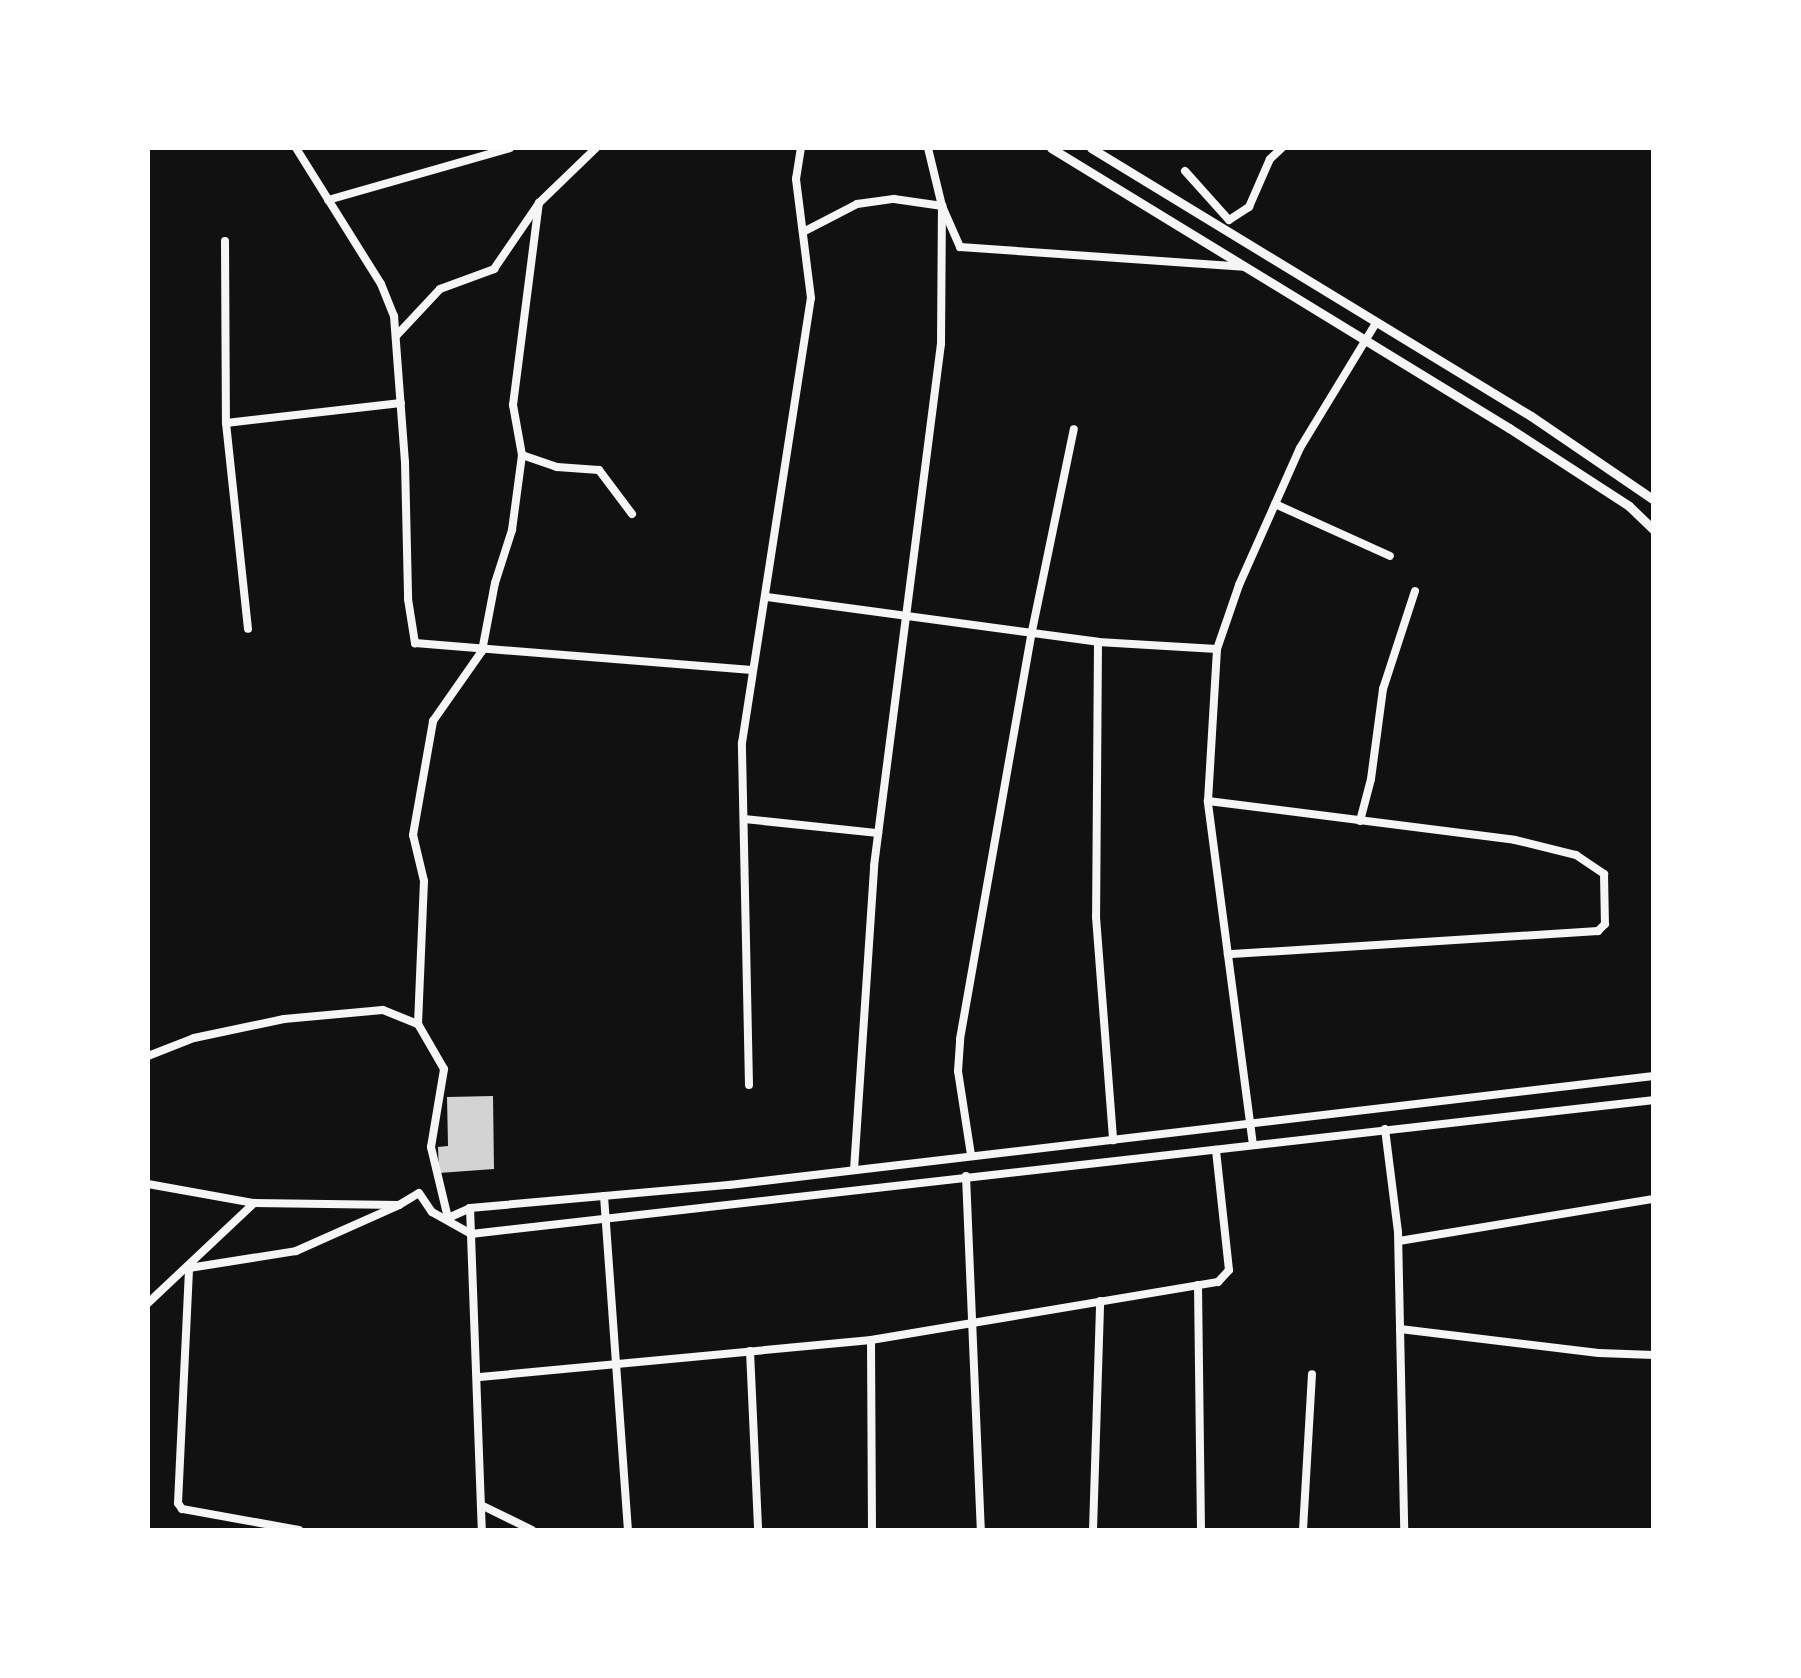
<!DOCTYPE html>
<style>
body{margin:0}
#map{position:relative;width:1801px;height:1678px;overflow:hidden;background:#111;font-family:Barlow,sans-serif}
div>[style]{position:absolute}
.building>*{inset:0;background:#d3d3d3}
.minor>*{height:8px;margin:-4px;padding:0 4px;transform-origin:4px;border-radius:4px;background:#f5f5f5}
.tertiary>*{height:9px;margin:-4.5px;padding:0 4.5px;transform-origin:4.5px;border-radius:4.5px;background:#f5f5f5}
span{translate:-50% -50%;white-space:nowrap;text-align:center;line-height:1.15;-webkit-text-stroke:10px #fff;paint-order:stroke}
.frame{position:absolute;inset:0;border:150px solid #fff;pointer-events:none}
</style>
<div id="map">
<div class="building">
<i style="clip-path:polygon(493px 1096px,494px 1169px,439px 1173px,438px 1147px,448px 1146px,447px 1097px)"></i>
</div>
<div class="minor">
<i style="left:296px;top:148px;width:160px;rotate:58deg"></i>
<i style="left:381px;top:284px;width:35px;rotate:68deg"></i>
<i style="left:394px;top:316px;width:146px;rotate:85.7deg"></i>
<i style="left:405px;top:462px;width:137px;rotate:88.7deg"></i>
<i style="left:408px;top:599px;width:45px;rotate:81deg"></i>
<i style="left:415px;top:643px;width:338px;rotate:4.6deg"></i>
<i style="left:1185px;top:171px;width:66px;rotate:48.1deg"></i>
<i style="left:1229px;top:220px;width:24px;rotate:-33deg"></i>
<i style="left:1249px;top:207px;width:52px;rotate:-66.4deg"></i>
<i style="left:1270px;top:159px;width:16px;rotate:-43deg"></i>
<i style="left:328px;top:200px;width:189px;rotate:-15.9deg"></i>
<i style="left:803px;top:232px;width:61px;rotate:-27.4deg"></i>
<i style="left:857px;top:204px;width:37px;rotate:-8deg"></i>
<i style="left:894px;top:199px;width:49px;rotate:8.3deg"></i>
<i style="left:942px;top:206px;width:45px;rotate:66.3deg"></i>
<i style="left:960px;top:247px;width:284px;rotate:4deg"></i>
<i style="left:225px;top:241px;width:182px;rotate:89.7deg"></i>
<i style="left:226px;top:423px;width:207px;rotate:83.9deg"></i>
<i style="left:397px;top:335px;width:63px;rotate:-46.9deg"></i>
<i style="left:440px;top:289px;width:58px;rotate:-20.3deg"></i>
<i style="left:494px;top:269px;width:80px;rotate:-55.7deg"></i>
<i style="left:539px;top:203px;width:79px;rotate:-44deg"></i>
<i style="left:226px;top:423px;width:176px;rotate:-6.5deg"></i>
<i style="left:522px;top:455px;width:37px;rotate:19deg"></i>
<i style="left:557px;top:467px;width:42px;rotate:4.1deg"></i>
<i style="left:599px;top:470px;width:55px;rotate:53.1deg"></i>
<i style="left:1275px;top:504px;width:126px;rotate:24.3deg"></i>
<i style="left:767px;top:597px;width:334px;rotate:7.7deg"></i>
<i style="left:1098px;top:642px;width:119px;rotate:3.4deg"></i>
<i style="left:1098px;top:642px;width:275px;rotate:90.4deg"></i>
<i style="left:1096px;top:917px;width:224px;rotate:85.6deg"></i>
<i style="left:1208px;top:801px;width:309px;rotate:7.2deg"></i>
<i style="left:1515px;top:840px;width:63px;rotate:13.8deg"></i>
<i style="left:1576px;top:855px;width:34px;rotate:34deg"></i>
<i style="left:1604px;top:874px;width:50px;rotate:88.9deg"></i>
<i style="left:1605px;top:924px;width:10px;rotate:135deg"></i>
<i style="left:1598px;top:931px;width:371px;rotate:176.4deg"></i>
<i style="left:744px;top:819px;width:135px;rotate:6deg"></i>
<i style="left:1360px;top:821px;width:43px;rotate:-75.3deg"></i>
<i style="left:1371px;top:779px;width:91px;rotate:-82.4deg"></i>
<i style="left:1383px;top:689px;width:103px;rotate:-71.9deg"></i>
<i style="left:148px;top:1056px;width:49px;rotate:-21.4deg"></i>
<i style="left:194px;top:1038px;width:92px;rotate:-11.9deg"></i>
<i style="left:284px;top:1019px;width:99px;rotate:-5.2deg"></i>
<i style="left:383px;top:1010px;width:38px;rotate:22deg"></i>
<i style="left:749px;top:1085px;width:342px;rotate:-91.2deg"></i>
<i style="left:742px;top:743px;width:450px;rotate:-81.2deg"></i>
<i style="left:811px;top:298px;width:120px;rotate:-97.2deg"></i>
<i style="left:796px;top:179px;width:31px;rotate:-81deg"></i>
<i style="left:1385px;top:1129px;width:104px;rotate:82.8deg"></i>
<i style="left:1398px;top:1232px;width:298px;rotate:88.8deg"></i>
<i style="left:1253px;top:1145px;width:347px;rotate:-97.5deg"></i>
<i style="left:1208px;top:801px;width:152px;rotate:-86.6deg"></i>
<i style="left:1217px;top:649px;width:68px;rotate:-71deg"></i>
<i style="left:1239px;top:585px;width:150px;rotate:-66deg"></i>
<i style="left:1300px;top:448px;width:146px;rotate:-58.7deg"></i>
<i style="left:971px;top:1155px;width:85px;rotate:-98.8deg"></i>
<i style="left:958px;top:1071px;width:32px;rotate:-86deg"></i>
<i style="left:960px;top:1039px;width:414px;rotate:-80deg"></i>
<i style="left:1032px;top:631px;width:206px;rotate:-78.3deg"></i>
<i style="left:854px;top:1170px;width:305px;rotate:-86.2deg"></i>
<i style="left:874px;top:866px;width:526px;rotate:-82.69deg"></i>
<i style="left:941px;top:344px;width:138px;rotate:-89.6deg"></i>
<i style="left:942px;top:206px;width:60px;rotate:-103.6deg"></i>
<i style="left:966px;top:1176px;width:354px;rotate:87.6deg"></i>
<i style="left:148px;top:1184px;width:108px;rotate:10.2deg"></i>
<i style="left:254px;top:1203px;width:145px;rotate:0.8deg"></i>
<i style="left:399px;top:1205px;width:23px;rotate:-31deg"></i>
<i style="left:419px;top:1193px;width:23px;rotate:56deg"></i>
<i style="left:432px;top:1212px;width:45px;rotate:29.4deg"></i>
<i style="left:471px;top:1234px;width:1191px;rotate:-6.46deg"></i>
<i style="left:604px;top:1196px;width:335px;rotate:85.9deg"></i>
<i style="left:470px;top:1208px;width:322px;rotate:87.9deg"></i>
<i style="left:448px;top:1218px;width:24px;rotate:-24deg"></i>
<i style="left:470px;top:1208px;width:260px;rotate:-5.1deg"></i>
<i style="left:729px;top:1185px;width:931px;rotate:-6.72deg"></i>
<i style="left:448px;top:1218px;width:73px;rotate:-103.5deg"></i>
<i style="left:431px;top:1147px;width:79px;rotate:-80.5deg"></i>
<i style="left:444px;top:1069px;width:52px;rotate:-120deg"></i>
<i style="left:418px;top:1024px;width:143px;rotate:-87.6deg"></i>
<i style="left:424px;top:881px;width:47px;rotate:-103.4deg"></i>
<i style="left:413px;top:835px;width:116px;rotate:-80deg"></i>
<i style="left:433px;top:721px;width:85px;rotate:-55deg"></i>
<i style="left:482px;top:651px;width:69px;rotate:-79.2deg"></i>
<i style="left:495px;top:583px;width:56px;rotate:-72.2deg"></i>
<i style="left:512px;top:530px;width:76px;rotate:-82.4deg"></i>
<i style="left:522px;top:455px;width:51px;rotate:-100.2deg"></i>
<i style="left:513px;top:405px;width:204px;rotate:-82.7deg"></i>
<i style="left:1399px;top:1241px;width:258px;rotate:-9.4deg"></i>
<i style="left:1198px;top:1285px;width:245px;rotate:89.3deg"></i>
<i style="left:148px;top:1303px;width:146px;rotate:-43.3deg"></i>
<i style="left:1400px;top:1329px;width:200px;rotate:6.9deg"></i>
<i style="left:1599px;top:1353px;width:55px;rotate:2.1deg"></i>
<i style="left:871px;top:1340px;width:190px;rotate:89.7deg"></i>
<i style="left:750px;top:1351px;width:179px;rotate:87.4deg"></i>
<i style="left:480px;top:1377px;width:393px;rotate:-5.4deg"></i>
<i style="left:871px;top:1340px;width:352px;rotate:-9.5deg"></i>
<i style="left:1218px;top:1282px;width:16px;rotate:-47deg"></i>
<i style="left:1229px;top:1270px;width:121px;rotate:-96.2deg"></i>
<i style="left:481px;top:1505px;width:57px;rotate:26.1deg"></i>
<i style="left:299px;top:1530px;width:119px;rotate:-169.8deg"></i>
<i style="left:182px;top:1509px;width:7px;rotate:-124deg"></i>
<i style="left:178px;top:1503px;width:235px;rotate:-87.3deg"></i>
<i style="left:189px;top:1268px;width:108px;rotate:-9deg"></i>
<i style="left:296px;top:1251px;width:111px;rotate:-24deg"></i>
<i style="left:1093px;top:1530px;width:229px;rotate:-88.2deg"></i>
<i style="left:1303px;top:1530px;width:156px;rotate:-86.7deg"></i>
</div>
<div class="tertiary">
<i style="left:1051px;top:148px;width:537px;rotate:31.44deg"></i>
<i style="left:1509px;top:428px;width:143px;rotate:33deg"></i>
<i style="left:1629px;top:506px;width:35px;rotate:44deg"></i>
<i style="left:1091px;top:148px;width:515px;rotate:31.35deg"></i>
<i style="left:1531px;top:416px;width:149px;rotate:34.3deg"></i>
</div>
<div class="frame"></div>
</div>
